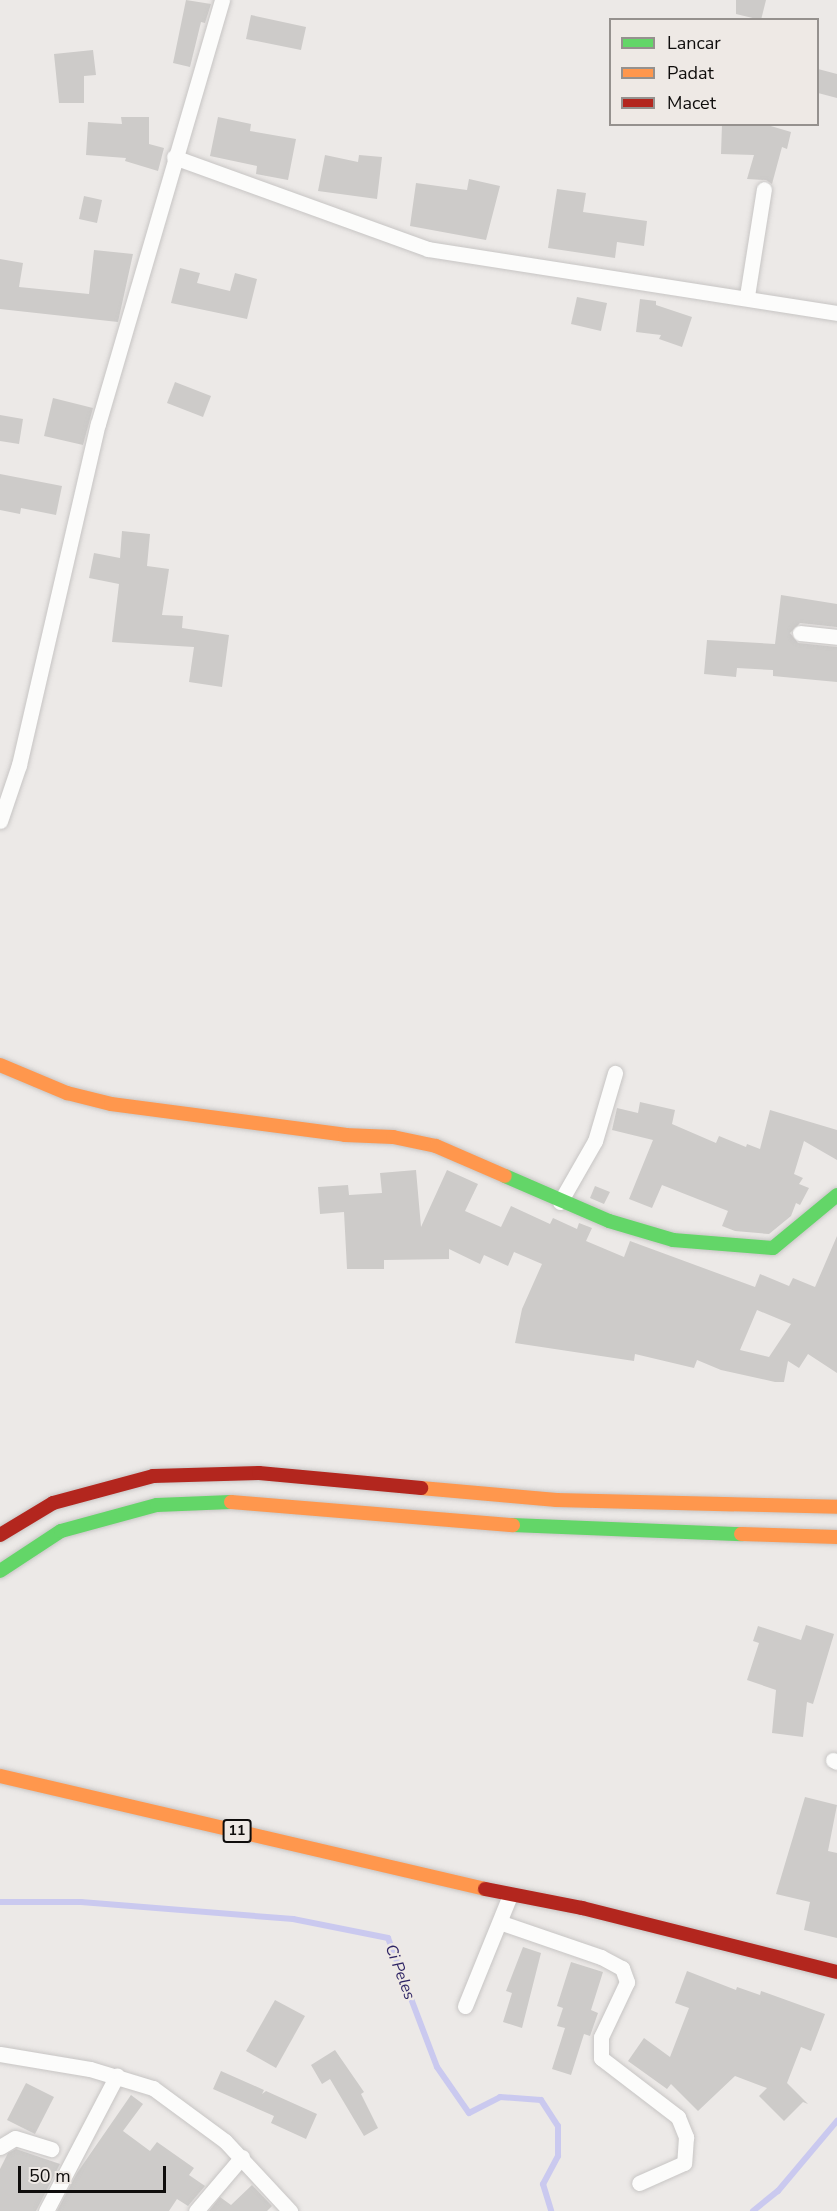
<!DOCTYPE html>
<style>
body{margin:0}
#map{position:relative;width:837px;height:2211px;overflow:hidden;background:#ece9e7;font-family:"Nunito Sans",sans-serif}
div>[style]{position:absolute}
.stream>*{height:6px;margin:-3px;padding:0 3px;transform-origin:3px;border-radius:3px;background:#cac9ef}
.building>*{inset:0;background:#cdcbc9}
.roads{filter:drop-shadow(0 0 2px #c7c5c4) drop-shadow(0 0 2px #c7c5c4)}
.street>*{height:15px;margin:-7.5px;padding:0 7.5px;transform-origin:7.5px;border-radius:7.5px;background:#fcfcfb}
.fast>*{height:14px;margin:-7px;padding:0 7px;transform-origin:7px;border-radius:7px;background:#63d668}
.slow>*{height:14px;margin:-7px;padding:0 7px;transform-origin:7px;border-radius:7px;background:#ff974d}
.jam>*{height:14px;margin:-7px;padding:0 7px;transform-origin:7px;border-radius:7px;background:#b3261e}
span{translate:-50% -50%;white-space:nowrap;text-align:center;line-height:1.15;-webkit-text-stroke:5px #eee9e5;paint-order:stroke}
.shield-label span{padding:2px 4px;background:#eee9e5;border:2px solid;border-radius:4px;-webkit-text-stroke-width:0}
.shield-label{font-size:14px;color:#0f0d0c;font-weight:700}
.water-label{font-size:16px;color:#2e2565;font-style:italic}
.legend{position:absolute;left:609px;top:18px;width:210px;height:108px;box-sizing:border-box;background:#eee9e5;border:2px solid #95918e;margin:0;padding:8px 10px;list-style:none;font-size:18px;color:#0f0d0c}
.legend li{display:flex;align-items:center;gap:12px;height:30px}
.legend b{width:30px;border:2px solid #95918e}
.scale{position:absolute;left:18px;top:2166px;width:148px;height:27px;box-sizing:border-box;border:3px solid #0f0d0c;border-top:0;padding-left:8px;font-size:18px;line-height:21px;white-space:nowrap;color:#0f0d0c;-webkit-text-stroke:4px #eee9e5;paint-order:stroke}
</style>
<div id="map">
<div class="stream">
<i style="left:0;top:1902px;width:81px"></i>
<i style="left:81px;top:1902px;width:213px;rotate:4.6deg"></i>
<i style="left:293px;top:1919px;width:97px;rotate:11.3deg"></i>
<i style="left:388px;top:1938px;width:138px;rotate:69.2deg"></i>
<i style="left:437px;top:2067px;width:56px;rotate:55.2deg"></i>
<i style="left:469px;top:2113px;width:35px;rotate:-27deg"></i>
<i style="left:500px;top:2097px;width:41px;rotate:4.2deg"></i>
<i style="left:541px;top:2100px;width:31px;rotate:57deg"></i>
<i style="left:558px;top:2126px;width:30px;rotate:90deg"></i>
<i style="left:558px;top:2156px;width:32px;rotate:118deg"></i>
<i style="left:543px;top:2184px;width:28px;rotate:73deg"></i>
<i style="left:753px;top:2211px;width:32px;rotate:-39deg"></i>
<i style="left:778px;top:2191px;width:92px;rotate:-49.9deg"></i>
</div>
<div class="building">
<i style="clip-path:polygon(186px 0,211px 4px,205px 23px,201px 22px,190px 67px,173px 63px)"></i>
<i style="clip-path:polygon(736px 0,766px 0,761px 20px,736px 14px)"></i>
<i style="clip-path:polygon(251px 15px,306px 27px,301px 50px,246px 39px)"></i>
<i style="clip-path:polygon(93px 50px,96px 75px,84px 76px,84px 103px,59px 103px,54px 54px)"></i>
<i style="clip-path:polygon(818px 69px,837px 74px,837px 98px,818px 93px)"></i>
<i style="clip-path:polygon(121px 117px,149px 117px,149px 144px,164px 148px,158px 171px,125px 161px,126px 158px,86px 155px,88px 122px,122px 124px)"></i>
<i style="clip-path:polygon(218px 117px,251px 124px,250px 131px,296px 139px,288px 180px,256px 174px,257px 166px,210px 156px)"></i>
<i style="clip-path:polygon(722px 124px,764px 124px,791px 132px,787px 149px,782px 147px,772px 184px,766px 180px,747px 179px,754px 155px,721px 154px)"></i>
<i style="clip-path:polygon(325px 155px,358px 162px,359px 155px,382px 157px,377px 199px,318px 191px)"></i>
<i style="clip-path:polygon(469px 179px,500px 186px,486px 240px,410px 226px,416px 183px,467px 190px)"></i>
<i style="clip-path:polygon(557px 189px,586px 193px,583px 212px,647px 221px,644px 246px,617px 242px,615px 258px,548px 248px)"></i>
<i style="clip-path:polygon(84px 196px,102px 200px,97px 223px,79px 219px)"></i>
<i style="clip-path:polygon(94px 250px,133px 254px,118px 322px,0 309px,0 259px,23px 263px,19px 287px,89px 294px)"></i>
<i style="clip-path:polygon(180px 268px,200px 273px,197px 283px,230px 291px,235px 273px,257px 279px,247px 319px,171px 303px)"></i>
<i style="clip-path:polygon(577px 297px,607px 303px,601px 331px,571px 324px)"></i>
<i style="clip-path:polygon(640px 299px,656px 301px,656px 305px,692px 317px,682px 347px,659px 339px,661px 335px,636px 332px)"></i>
<i style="clip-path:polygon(175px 382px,211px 396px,203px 417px,167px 403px)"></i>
<i style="clip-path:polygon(53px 398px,93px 408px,83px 445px,44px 436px)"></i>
<i style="clip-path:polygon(0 415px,23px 419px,19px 444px,0 441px)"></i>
<i style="clip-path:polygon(0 474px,62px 486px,56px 515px,21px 508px,20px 514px,0 510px)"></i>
<i style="clip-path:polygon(122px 531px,150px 534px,147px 566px,169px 569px,162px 615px,183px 616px,182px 628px,229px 635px,222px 687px,189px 682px,194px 647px,112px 642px,119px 584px,89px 578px,94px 553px,120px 558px)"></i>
<i style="clip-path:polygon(781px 595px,837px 604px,837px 627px,800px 623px,790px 633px,798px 643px,837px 647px,837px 682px,773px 676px,773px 670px,737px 668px,736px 677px,704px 674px,707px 640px,775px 644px)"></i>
<i style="clip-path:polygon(640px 1102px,675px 1110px,672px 1124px,716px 1143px,719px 1136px,746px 1147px,747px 1144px,760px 1149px,770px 1110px,837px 1130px,837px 1160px,804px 1141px,794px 1174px,803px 1178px,799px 1184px,809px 1188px,800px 1205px,796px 1203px,791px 1216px,769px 1234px,735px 1231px,722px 1226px,728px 1211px,662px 1185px,652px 1208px,629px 1199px,653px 1140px,612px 1130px,617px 1108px,638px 1113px)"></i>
<i style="clip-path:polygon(evenodd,416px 1170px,421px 1227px,447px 1170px,478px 1184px,465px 1211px,501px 1227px,511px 1206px,550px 1224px,553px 1218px,577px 1229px,579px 1223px,592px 1228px,586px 1241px,624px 1257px,630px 1241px,755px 1287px,760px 1274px,789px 1286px,793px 1278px,815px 1287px,837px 1236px,837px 1373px,808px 1354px,799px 1368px,788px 1361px,784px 1382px,775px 1382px,721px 1370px,697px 1360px,694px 1368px,635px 1354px,634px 1361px,515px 1343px,522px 1309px,542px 1264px,514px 1252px,508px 1266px,484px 1255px,480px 1264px,449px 1249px,449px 1259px,384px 1260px,384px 1269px,347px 1269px,344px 1212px,320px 1214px,318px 1187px,348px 1185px,349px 1195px,382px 1193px,380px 1173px,416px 1170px,757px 1310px,791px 1324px,769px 1357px,740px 1350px,757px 1310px)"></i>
<i style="clip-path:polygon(595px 1186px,610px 1192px,604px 1204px,590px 1198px)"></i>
<i style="clip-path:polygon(806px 1625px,834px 1634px,813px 1704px,807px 1702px,803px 1737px,772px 1733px,776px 1690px,747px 1680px,759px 1643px,753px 1641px,758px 1626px,801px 1640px)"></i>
<i style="clip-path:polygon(805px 1797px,837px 1805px,828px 1851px,837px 1853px,837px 1938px,804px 1930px,810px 1902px,776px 1894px)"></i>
<i style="clip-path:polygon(523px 1947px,541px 1953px,522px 2028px,503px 2022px,512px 1993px,506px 1991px)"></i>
<i style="clip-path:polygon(571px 1962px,603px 1972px,591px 2010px,598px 2013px,590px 2036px,584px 2034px,571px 2075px,552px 2069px,565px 2028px,557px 2026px,563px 2008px,557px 2006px)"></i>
<i style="clip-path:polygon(687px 1971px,736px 1990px,737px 1987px,760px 1995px,761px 1991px,825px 2014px,811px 2051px,801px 2047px,787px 2083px,808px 2104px,803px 2102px,784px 2121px,759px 2096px,767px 2088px,735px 2076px,698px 2111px,671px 2084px,667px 2089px,628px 2061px,644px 2038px,670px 2057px,689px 2008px,675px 2003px)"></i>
<i style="clip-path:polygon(275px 2000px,305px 2016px,276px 2068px,246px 2051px)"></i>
<i style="clip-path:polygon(335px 2050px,364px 2092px,361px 2094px,378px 2128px,364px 2136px,330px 2079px,322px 2084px,311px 2065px)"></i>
<i style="clip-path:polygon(221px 2071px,264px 2090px,262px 2094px,266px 2091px,317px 2114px,306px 2139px,271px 2123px,274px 2116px,213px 2089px)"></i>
<i style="clip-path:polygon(26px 2083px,54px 2097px,35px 2134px,7px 2120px)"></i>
<i style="clip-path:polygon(131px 2095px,143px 2104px,123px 2131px,150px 2151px,157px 2142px,194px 2168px,189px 2175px,205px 2186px,188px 2206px,177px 2199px,169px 2211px,57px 2211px,77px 2173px)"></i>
<i style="clip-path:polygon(16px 2149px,60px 2164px,36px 2211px,0 2211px,0 2169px,8px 2153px)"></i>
<i style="clip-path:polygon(252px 2185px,272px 2206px,267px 2211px,209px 2211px,220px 2197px,231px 2205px)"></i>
</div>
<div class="roads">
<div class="street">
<i style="left:174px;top:157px;width:270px;rotate:19.9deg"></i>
<i style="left:428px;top:249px;width:414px;rotate:8.9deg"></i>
<i style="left:747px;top:296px;width:108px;rotate:-81deg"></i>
<i style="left:800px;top:633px;width:37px;rotate:6deg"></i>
<i style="left:0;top:821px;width:59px;rotate:-71.3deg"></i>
<i style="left:19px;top:765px;width:350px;rotate:-77deg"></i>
<i style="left:98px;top:424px;width:442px;rotate:-73.7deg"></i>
<i style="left:560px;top:1202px;width:70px;rotate:-60.2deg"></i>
<i style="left:595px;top:1141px;width:71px;rotate:-73.6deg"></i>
<i style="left:833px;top:1760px;width:4px;rotate:27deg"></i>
<i style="left:502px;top:1923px;width:105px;rotate:19deg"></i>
<i style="left:601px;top:1957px;width:24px;rotate:28deg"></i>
<i style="left:622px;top:1968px;width:15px;rotate:70deg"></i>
<i style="left:627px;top:1982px;width:61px;rotate:115.3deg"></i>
<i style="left:601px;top:2037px;width:21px;rotate:90deg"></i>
<i style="left:601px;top:2058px;width:97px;rotate:37.5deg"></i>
<i style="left:678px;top:2117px;width:22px;rotate:68deg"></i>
<i style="left:686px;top:2137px;width:26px;rotate:94deg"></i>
<i style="left:684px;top:2163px;width:49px;rotate:156deg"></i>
<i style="left:465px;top:2006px;width:120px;rotate:-67.9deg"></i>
<i style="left:0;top:2054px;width:91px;rotate:9.5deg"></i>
<i style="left:90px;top:2069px;width:66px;rotate:16.8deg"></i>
<i style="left:153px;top:2088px;width:89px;rotate:36.4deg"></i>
<i style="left:225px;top:2141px;width:96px;rotate:47.1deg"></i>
<i style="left:0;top:2147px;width:17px;rotate:-31deg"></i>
<i style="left:15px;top:2138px;width:38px;rotate:17deg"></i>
<i style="left:46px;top:2211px;width:153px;rotate:-62.4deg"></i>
<i style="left:196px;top:2211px;width:71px;rotate:-49.6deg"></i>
</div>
<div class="fast">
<i style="left:505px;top:1176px;width:113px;rotate:23.4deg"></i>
<i style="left:609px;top:1221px;width:67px;rotate:16.5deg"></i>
<i style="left:673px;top:1240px;width:100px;rotate:4.6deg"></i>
<i style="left:773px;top:1248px;width:83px;rotate:-39.6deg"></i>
<i style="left:513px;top:1525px;width:228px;rotate:2.3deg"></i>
<i style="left:0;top:1571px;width:73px;rotate:-33.3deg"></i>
<i style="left:61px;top:1531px;width:99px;rotate:-15.2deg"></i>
<i style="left:157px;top:1505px;width:74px;rotate:-2.3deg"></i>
</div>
<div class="slow">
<i style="left:0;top:1065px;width:73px;rotate:22.7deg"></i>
<i style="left:67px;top:1093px;width:45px;rotate:14deg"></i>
<i style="left:111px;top:1104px;width:236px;rotate:7.5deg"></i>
<i style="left:345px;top:1135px;width:48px;rotate:2.4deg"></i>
<i style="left:393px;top:1137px;width:44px;rotate:11.8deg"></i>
<i style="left:436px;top:1146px;width:75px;rotate:23.5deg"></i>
<i style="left:421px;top:1488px;width:136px;rotate:5.1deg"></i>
<i style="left:556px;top:1500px;width:281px;rotate:1.4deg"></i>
<i style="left:231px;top:1502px;width:283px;rotate:4.7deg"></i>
<i style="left:741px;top:1534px;width:96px;rotate:1.8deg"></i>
<i style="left:0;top:1776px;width:498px;rotate:13.1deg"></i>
</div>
<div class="jam">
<i style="left:0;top:1535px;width:62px;rotate:-31.1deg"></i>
<i style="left:53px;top:1503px;width:104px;rotate:-15.1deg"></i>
<i style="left:153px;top:1476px;width:106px;rotate:-1.6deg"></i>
<i style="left:259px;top:1473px;width:163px;rotate:5.3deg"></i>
<i style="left:485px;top:1889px;width:99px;rotate:11.1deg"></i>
<i style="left:582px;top:1908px;width:263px;rotate:14.1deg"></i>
</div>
</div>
<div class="shield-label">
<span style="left:237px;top:1831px">11</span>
</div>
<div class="water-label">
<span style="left:400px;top:1972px;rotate:69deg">Ci Peles</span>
</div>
<ul class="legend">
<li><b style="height:8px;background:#63d668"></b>Lancar</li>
<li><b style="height:8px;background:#ff974d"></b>Padat</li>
<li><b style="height:8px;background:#b3261e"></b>Macet</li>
</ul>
<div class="scale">50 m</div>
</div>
